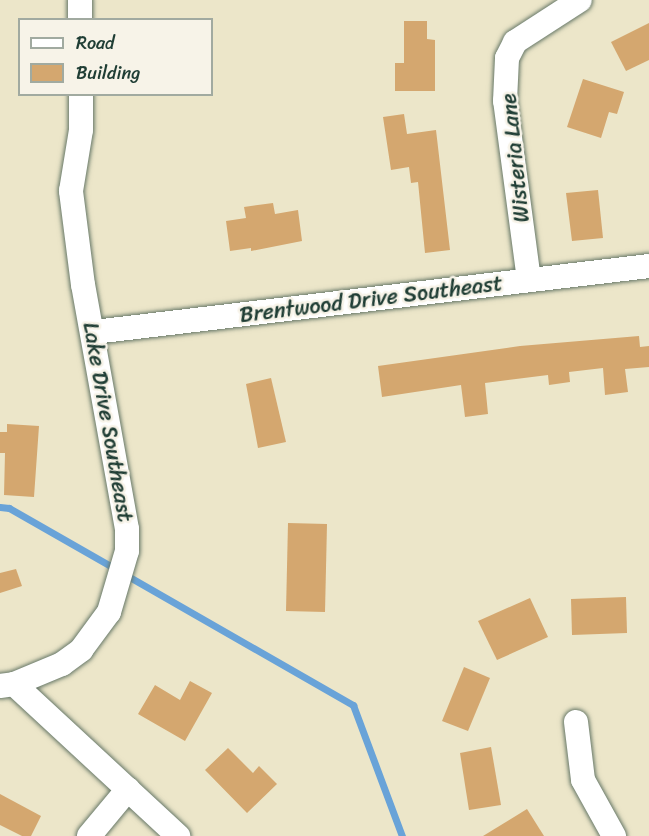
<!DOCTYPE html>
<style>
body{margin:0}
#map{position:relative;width:649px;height:836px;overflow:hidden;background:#ece6c9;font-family:Sriracha,sans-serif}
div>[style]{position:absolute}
.stream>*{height:7px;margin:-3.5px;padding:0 3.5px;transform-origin:3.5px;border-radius:3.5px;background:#69a3d8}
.building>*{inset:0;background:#d4a76f}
.roads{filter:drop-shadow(0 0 2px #677868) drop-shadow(0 0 2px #677868)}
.minor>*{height:24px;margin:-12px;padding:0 12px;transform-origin:12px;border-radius:12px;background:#fff}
span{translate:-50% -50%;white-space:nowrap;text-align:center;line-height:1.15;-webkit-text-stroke:5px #f7f3e8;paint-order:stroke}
.street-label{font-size:22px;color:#1f3d34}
.legend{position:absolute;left:18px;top:18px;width:195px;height:78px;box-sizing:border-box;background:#f7f3e8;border:2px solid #a1aaa0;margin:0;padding:8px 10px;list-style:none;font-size:18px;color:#1f3d34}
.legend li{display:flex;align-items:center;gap:12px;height:30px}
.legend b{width:30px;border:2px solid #a1aaa0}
</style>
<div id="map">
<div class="stream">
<i style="left:0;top:507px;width:9px;rotate:6deg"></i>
<i style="left:9px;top:508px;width:123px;rotate:29.7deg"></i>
<i style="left:126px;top:575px;width:262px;rotate:29.8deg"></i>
<i style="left:353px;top:705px;width:140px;rotate:69.5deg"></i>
</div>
<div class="building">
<i style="clip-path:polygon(404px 21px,427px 21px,427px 39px,435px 40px,435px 91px,395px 91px,395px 63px,404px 63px)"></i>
<i style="clip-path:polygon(649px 23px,649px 60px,626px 71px,611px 42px)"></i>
<i style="clip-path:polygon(583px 79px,624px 92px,617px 114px,609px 112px,601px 138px,567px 127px)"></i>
<i style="clip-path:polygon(404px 114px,407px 134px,436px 130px,450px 250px,425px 253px,418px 182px,411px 183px,409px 167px,391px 170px,383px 117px)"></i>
<i style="clip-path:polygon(598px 190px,603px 238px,572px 241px,566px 193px)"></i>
<i style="clip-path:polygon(273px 203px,275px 214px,298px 210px,302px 241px,251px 251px,251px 248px,230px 251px,226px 221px,246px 218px,244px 207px)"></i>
<i style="clip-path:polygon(639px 336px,640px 347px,649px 346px,649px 367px,625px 369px,628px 392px,605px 395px,603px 368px,569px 372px,570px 382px,549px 385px,548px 375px,485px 383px,488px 414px,465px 417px,461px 385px,382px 397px,378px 366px,520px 346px)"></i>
<i style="clip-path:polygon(271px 378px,286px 442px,258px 448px,246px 384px)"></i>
<i style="clip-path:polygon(7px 424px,39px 426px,34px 497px,4px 495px,5px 453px,0 453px,0 432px,7px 432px)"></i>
<i style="clip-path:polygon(288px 523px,327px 524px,325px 612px,286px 611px)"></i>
<i style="clip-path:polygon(16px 569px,22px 586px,0 593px,0 573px)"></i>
<i style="clip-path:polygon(626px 597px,627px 633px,572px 635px,571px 599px)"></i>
<i style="clip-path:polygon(530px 598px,548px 637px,497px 660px,478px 621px)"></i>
<i style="clip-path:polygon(464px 667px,490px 678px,468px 731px,442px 721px)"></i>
<i style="clip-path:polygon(190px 681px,212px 693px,185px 741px,138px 714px,155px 685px,180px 700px)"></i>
<i style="clip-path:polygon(491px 747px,501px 805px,469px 810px,460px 753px)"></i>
<i style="clip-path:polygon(228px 748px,253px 773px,259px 766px,277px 784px,247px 813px,205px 770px)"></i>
<i style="clip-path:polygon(0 794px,41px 816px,31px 836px,22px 836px,0 825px)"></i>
<i style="clip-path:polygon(527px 809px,544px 836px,483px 836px)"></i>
</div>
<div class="roads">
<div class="minor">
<i style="left:80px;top:0;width:20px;rotate:90deg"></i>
<i style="left:529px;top:280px;width:181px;rotate:-97.6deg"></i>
<i style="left:505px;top:101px;width:43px;rotate:-87.3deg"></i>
<i style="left:507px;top:58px;width:18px;rotate:-63deg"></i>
<i style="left:515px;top:42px;width:77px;rotate:-32.9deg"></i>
<i style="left:94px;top:332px;width:559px;rotate:-6.78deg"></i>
<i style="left:14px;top:684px;width:224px;rotate:42.8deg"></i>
<i style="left:0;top:686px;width:14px;rotate:-8deg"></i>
<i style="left:14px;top:684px;width:52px;rotate:-22.6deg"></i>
<i style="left:62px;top:664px;width:24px;rotate:-36deg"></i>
<i style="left:81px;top:650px;width:47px;rotate:-53.6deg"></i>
<i style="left:109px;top:612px;width:64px;rotate:-73.6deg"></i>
<i style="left:127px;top:551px;width:22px;rotate:-90deg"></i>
<i style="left:127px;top:529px;width:248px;rotate:-100.2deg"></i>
<i style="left:83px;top:285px;width:95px;rotate:-97.3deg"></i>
<i style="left:71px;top:191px;width:62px;rotate:-80.7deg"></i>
<i style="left:81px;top:130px;width:36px;rotate:-90deg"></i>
<i style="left:576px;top:722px;width:58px;rotate:83.1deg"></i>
<i style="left:583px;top:780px;width:64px;rotate:61deg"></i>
<i style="left:89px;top:836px;width:61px;rotate:-50.3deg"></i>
</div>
</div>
<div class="street-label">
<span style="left:515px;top:158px;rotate:-96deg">Wisteria Lane</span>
<span style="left:371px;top:299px;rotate:-7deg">Brentwood Drive Southeast</span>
<span style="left:108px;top:422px;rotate:80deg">Lake Drive Southeast</span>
</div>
<ul class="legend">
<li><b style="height:8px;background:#fff"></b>Road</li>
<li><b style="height:16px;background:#d4a76f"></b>Building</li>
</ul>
</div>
